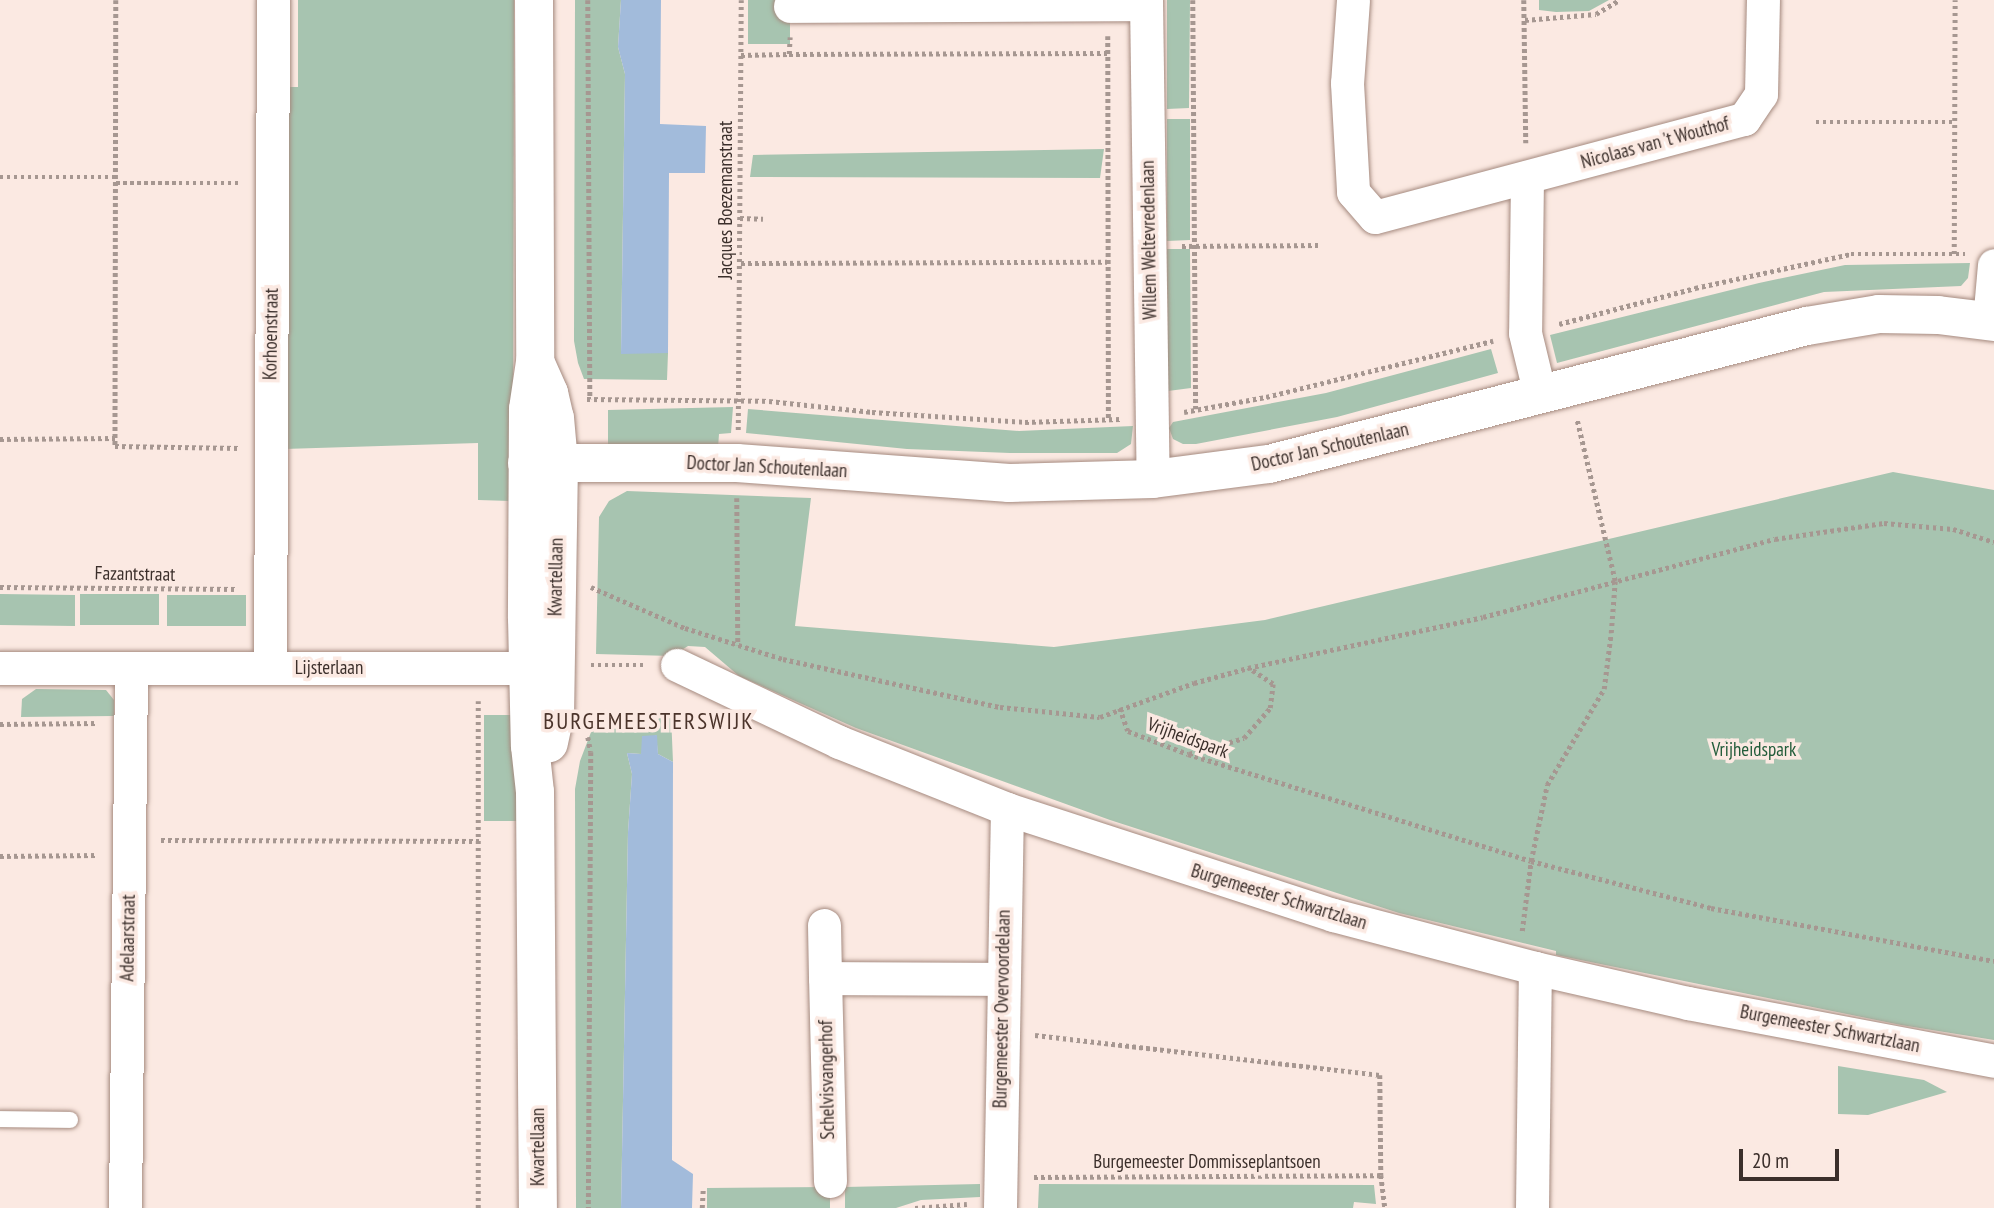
<!DOCTYPE html>
<style>
body{margin:0}
#map{position:relative;width:1994px;height:1208px;overflow:hidden;background:#fbe9e2;font-family:"PT Sans Narrow",sans-serif}
div>[style]{position:absolute}
.green>*{inset:0;background:#a7c4b0}
.water>*{inset:0;background:#a2bbdb}
.path>*{height:4.5px;margin-top:-2.25px;transform-origin:0;background:repeating-linear-gradient(90deg,#a69791 0 3.5px,transparent 0 7px)}
.roads{filter:drop-shadow(0 0 2px #a58a7f) drop-shadow(0 0 2px #a58a7f)}
.service>*{height:16px;margin:-8px;padding:0 8px;transform-origin:8px;border-radius:8px;background:#fff}
.minor>*{height:33px;margin:-16.5px;padding:0 16.5px;transform-origin:16.5px;border-radius:16.5px;background:#fff}
.tertiary>*{height:38px;margin:-19px;padding:0 19px;transform-origin:19px;border-radius:19px;background:#fff}
span{translate:-50% -50%;white-space:nowrap;text-align:center;line-height:1.15;-webkit-text-stroke:7px #fbe9e2;paint-order:stroke}
.street-label{font-size:19px;color:#3b2f2b}
.park-label{font-size:19px;color:#225c3a}
.quarter-label{font-size:23px;color:#4b342b;letter-spacing:2px}
.scale{position:absolute;left:1739px;top:1149px;width:100px;height:32px;box-sizing:border-box;border:4px solid #3b2f2b;border-top:0;padding-left:9px;font-size:21px;line-height:24px;white-space:nowrap;color:#3b2f2b;-webkit-text-stroke:5px #fbe9e2;paint-order:stroke}
</style>
<div id="map">
<div class="green">
<i style="clip-path:polygon(298px 0,514px 0,513px 501px,478px 500px,478px 443px,284px 449px,286px 87px,298px 87px)"></i>
<i style="clip-path:polygon(575px 0,621px 0,618px 47px,625px 74px,621px 353px,668px 353px,667px 380px,584px 379px,578px 363px,574px 341px)"></i>
<i style="clip-path:polygon(748px 0,790px 0,790px 44px,748px 44px)"></i>
<i style="clip-path:polygon(1167px 0,1190px 0,1189px 108px,1167px 109px)"></i>
<i style="clip-path:polygon(1539px 0,1609px 0,1589px 11px,1556px 12px,1539px 10px)"></i>
<i style="clip-path:polygon(1167px 119px,1190px 119px,1190px 240px,1167px 241px)"></i>
<i style="clip-path:polygon(1104px 149px,1100px 178px,750px 177px,753px 155px)"></i>
<i style="clip-path:polygon(1167px 249px,1190px 249px,1191px 388px,1168px 391px)"></i>
<i style="clip-path:polygon(1970px 263px,1968px 278px,1961px 286px,1824px 292px,1557px 363px,1550px 335px,1759px 283px,1845px 265px)"></i>
<i style="clip-path:polygon(1491px 349px,1498px 373px,1337px 417px,1196px 444px,1183px 444px,1173px 439px,1169px 428px,1173px 422px,1326px 393px)"></i>
<i style="clip-path:polygon(733px 407px,731px 433px,719px 434px,718px 448px,608px 447px,608px 410px)"></i>
<i style="clip-path:polygon(748px 409px,1019px 431px,1133px 426px,1131px 444px,1117px 453px,1010px 453px,907px 449px,746px 433px)"></i>
<i style="clip-path:polygon(1893px 472px,1994px 490px,1994px 1040px,1901px 1025px,1556px 955px,1556px 951px,1399px 913px,1110px 820px,856px 728px,739px 676px,705px 647px,688px 646px,672px 656px,596px 654px,599px 517px,609px 501px,627px 491px,811px 498px,795px 626px,1054px 647px,1265px 620px)"></i>
<i style="clip-path:polygon(0 594px,75px 595px,75px 626px,0 625px)"></i>
<i style="clip-path:polygon(80px 594px,159px 594px,159px 625px,80px 625px)"></i>
<i style="clip-path:polygon(167px 595px,246px 595px,246px 626px,167px 626px)"></i>
<i style="clip-path:polygon(36px 689px,106px 690px,114px 700px,114px 716px,21px 717px,22px 699px)"></i>
<i style="clip-path:polygon(484px 715px,517px 715px,517px 821px,484px 821px)"></i>
<i style="clip-path:polygon(671px 715px,673px 762px,658px 754px,656px 735px,641px 754px,627px 753px,632px 774px,628px 832px,621px 1208px,576px 1208px,575px 789px,580px 761px,596px 719px)"></i>
<i style="clip-path:polygon(1838px 1066px,1924px 1080px,1947px 1092px,1868px 1115px,1838px 1114px)"></i>
<i style="clip-path:polygon(980px 1184px,980px 1197px,921px 1200px,896px 1208px,845px 1208px,845px 1187px)"></i>
<i style="clip-path:polygon(1039px 1184px,1374px 1185px,1376px 1204px,1354px 1202px,1353px 1208px,1038px 1208px)"></i>
<i style="clip-path:polygon(830px 1187px,830px 1208px,707px 1208px,707px 1188px)"></i>
</div>
<div class="water">
<i style="clip-path:polygon(621px 0,661px 0,660px 124px,706px 126px,705px 173px,669px 173px,668px 353px,621px 354px,625px 74px,618px 47px)"></i>
<i style="clip-path:polygon(657px 735px,658px 754px,673px 762px,672px 1160px,693px 1174px,692px 1208px,621px 1208px,628px 832px,632px 774px,627px 753px,641px 754px,642px 736px)"></i>
</div>
<div class="path">
<i style="left:116px;top:0;width:446px;rotate:90.1deg"></i>
<i style="left:115px;top:446px;width:124px;rotate:0.9deg"></i>
<i style="left:588px;top:0;width:399px;rotate:89.7deg"></i>
<i style="left:1193px;top:0;width:409px;rotate:89.6deg"></i>
<i style="left:1524px;top:0;width:143px;rotate:89.2deg"></i>
<i style="left:1525px;top:20px;width:71px;rotate:-4.8deg"></i>
<i style="left:1596px;top:14px;width:27px;rotate:-31deg"></i>
<i style="left:1108px;top:36px;width:384px;rotate:89.9deg"></i>
<i style="left:789px;top:54px;width:318px;rotate:-0.2deg"></i>
<i style="left:741px;top:55px;width:48px;rotate:-1.2deg"></i>
<i style="left:789px;top:54px;width:17px;rotate:-87deg"></i>
<i style="left:1816px;top:122px;width:139px"></i>
<i style="left:0;top:177px;width:116px"></i>
<i style="left:116px;top:183px;width:125px"></i>
<i style="left:740px;top:218px;width:23px;rotate:2deg"></i>
<i style="left:1182px;top:246px;width:136px;rotate:-0.4deg"></i>
<i style="left:1954px;top:254px;width:254px;rotate:-89.8deg"></i>
<i style="left:741px;top:263px;width:366px;rotate:-0.2deg"></i>
<i style="left:1559px;top:324px;width:141px;rotate:-14.8deg"></i>
<i style="left:1695px;top:288px;width:160px;rotate:-12.3deg"></i>
<i style="left:1851px;top:254px;width:114px"></i>
<i style="left:587px;top:399px;width:182px;rotate:0.6deg"></i>
<i style="left:769px;top:401px;width:104px;rotate:6.1deg"></i>
<i style="left:872px;top:412px;width:153px;rotate:3.7deg"></i>
<i style="left:1025px;top:422px;width:95px;rotate:-1.8deg"></i>
<i style="left:1184px;top:412px;width:83px;rotate:-10.4deg"></i>
<i style="left:1266px;top:397px;width:234px;rotate:-13.9deg"></i>
<i style="left:738px;top:430px;width:430px;rotate:-89.6deg"></i>
<i style="left:0;top:439px;width:115px;rotate:-0.5deg"></i>
<i style="left:737px;top:498px;width:147px;rotate:89.6deg"></i>
<i style="left:0;top:587px;width:238px;rotate:0.5deg"></i>
<i style="left:591px;top:587px;width:103px;rotate:23.6deg"></i>
<i style="left:685px;top:628px;width:103px;rotate:17.6deg"></i>
<i style="left:783px;top:659px;width:222px;rotate:12.5deg"></i>
<i style="left:1000px;top:707px;width:100px;rotate:5.7deg"></i>
<i style="left:1100px;top:717px;width:100px;rotate:-19.9deg"></i>
<i style="left:1194px;top:683px;width:56px;rotate:-15.5deg"></i>
<i style="left:1248px;top:668px;width:240px;rotate:-12.2deg"></i>
<i style="left:1483px;top:617px;width:302px;rotate:-15deg"></i>
<i style="left:1775px;top:539px;width:110px;rotate:-8.4deg"></i>
<i style="left:1884px;top:523px;width:69px;rotate:5deg"></i>
<i style="left:1953px;top:529px;width:43px;rotate:17.6deg"></i>
<i style="left:591px;top:665px;width:55px"></i>
<i style="left:1120px;top:708px;width:24px;rotate:71deg"></i>
<i style="left:1128px;top:731px;width:64px;rotate:21deg"></i>
<i style="left:1188px;top:754px;width:359px;rotate:17.3deg"></i>
<i style="left:1531px;top:861px;width:186px;rotate:14.6deg"></i>
<i style="left:1711px;top:908px;width:288px;rotate:10.6deg"></i>
<i style="left:0;top:724px;width:97px;rotate:-0.6deg"></i>
<i style="left:588px;top:737px;width:15px;rotate:79deg"></i>
<i style="left:591px;top:752px;width:456px;rotate:90.3deg"></i>
<i style="left:1189px;top:754px;width:57px;rotate:-16.2deg"></i>
<i style="left:1244px;top:738px;width:40px;rotate:-49deg"></i>
<i style="left:1270px;top:708px;width:24px;rotate:-83deg"></i>
<i style="left:1273px;top:684px;width:30px;rotate:-147deg"></i>
<i style="left:161px;top:840px;width:318px;rotate:0.2deg"></i>
<i style="left:0;top:856px;width:98px;rotate:-0.6deg"></i>
<i style="left:1522px;top:931px;width:71px;rotate:-82.7deg"></i>
<i style="left:1531px;top:861px;width:78px;rotate:-78.1deg"></i>
<i style="left:1547px;top:785px;width:112px;rotate:-59.3deg"></i>
<i style="left:1604px;top:689px;width:56px;rotate:-82.9deg"></i>
<i style="left:1611px;top:633px;width:52px;rotate:-85.6deg"></i>
<i style="left:1615px;top:581px;width:165px;rotate:-103.3deg"></i>
<i style="left:1035px;top:1035px;width:347px;rotate:6.6deg"></i>
<i style="left:1380px;top:1075px;width:100px;rotate:89.4deg"></i>
<i style="left:1034px;top:1177px;width:347px;rotate:-0.3deg"></i>
<i style="left:1381px;top:1175px;width:33px;rotate:83deg"></i>
<i style="left:478px;top:1208px;width:507px;rotate:-90deg"></i>
<i style="left:702px;top:1208px;width:20px;rotate:-87deg"></i>
<i style="left:915px;top:1208px;width:52px;rotate:-4.4deg"></i>
</div>
<div class="roads">
<div class="service">
<i style="left:0;top:1119px;width:70px;rotate:0.8deg"></i>
</div>
<div class="minor">
<i style="left:1146px;top:0;width:479px;rotate:89.2deg"></i>
<i style="left:1353px;top:0;width:83px;rotate:94.1deg"></i>
<i style="left:1347px;top:83px;width:109px;rotate:86.8deg"></i>
<i style="left:1353px;top:192px;width:33px;rotate:49deg"></i>
<i style="left:1375px;top:217px;width:382px;rotate:-14.9deg"></i>
<i style="left:1744px;top:119px;width:30px;rotate:-56deg"></i>
<i style="left:1761px;top:94px;width:94px;rotate:-88.8deg"></i>
<i style="left:790px;top:6px;width:356px;rotate:-0.3deg"></i>
<i style="left:1527px;top:177px;width:156px;rotate:90.7deg"></i>
<i style="left:1525px;top:333px;width:64px;rotate:76.4deg"></i>
<i style="left:1989px;top:321px;width:56px;rotate:-84.9deg"></i>
<i style="left:677px;top:665px;width:179px;rotate:25.4deg"></i>
<i style="left:839px;top:742px;width:181px;rotate:21.7deg"></i>
<i style="left:1007px;top:809px;width:343px;rotate:18deg"></i>
<i style="left:1333px;top:915px;width:209px;rotate:14.7deg"></i>
<i style="left:1535px;top:968px;width:157px;rotate:12.9deg"></i>
<i style="left:1688px;top:1003px;width:311px;rotate:10.7deg"></i>
<i style="left:0;top:668px;width:527px"></i>
<i style="left:270px;top:668px;width:668px;rotate:-89.74deg"></i>
<i style="left:824px;top:925px;width:53px;rotate:88.9deg"></i>
<i style="left:830px;top:1181px;width:203px;rotate:-91.4deg"></i>
<i style="left:825px;top:978px;width:178px;rotate:0.3deg"></i>
<i style="left:125px;top:1208px;width:540px;rotate:-89.36deg"></i>
<i style="left:1000px;top:1208px;width:399px;rotate:-89deg"></i>
<i style="left:1532px;top:1208px;width:240px;rotate:-89.3deg"></i>
</div>
<div class="tertiary">
<i style="left:534px;top:0;width:362px;rotate:89.8deg"></i>
<i style="left:535px;top:362px;width:48px;rotate:98.5deg"></i>
<i style="left:528px;top:409px;width:209px;rotate:90.3deg"></i>
<i style="left:527px;top:618px;width:128px;rotate:88.7deg"></i>
<i style="left:530px;top:746px;width:46px;rotate:83.8deg"></i>
<i style="left:535px;top:792px;width:416px;rotate:89.6deg"></i>
<i style="left:537px;top:366px;width:30px;rotate:66deg"></i>
<i style="left:549px;top:393px;width:26px;rotate:77deg"></i>
<i style="left:555px;top:418px;width:45px;rotate:84.9deg"></i>
<i style="left:559px;top:463px;width:251px;rotate:90.9deg"></i>
<i style="left:555px;top:714px;width:30px;rotate:102deg"></i>
<i style="left:527px;top:463px;width:210px"></i>
<i style="left:737px;top:463px;width:273px;rotate:4.2deg"></i>
<i style="left:1009px;top:483px;width:144px;rotate:-1.6deg"></i>
<i style="left:1153px;top:479px;width:117px;rotate:-7.4deg"></i>
<i style="left:1269px;top:464px;width:555px;rotate:-14.39deg"></i>
<i style="left:1807px;top:326px;width:73px;rotate:-9.5deg"></i>
<i style="left:1879px;top:314px;width:59px;rotate:1deg"></i>
<i style="left:1938px;top:315px;width:56px;rotate:7.1deg"></i>
</div>
</div>
<div class="street-label">
<span style="left:1655px;top:143px;rotate:-15deg">Nicolaas van 't Wouthof</span>
<span style="left:726px;top:200px;rotate:-90deg">Jacques Boezemanstraat</span>
<span style="left:1149px;top:240px;rotate:-91deg">Willem Weltevredenlaan</span>
<span style="left:271px;top:334px;rotate:-89deg">Korhoenstraat</span>
<span style="left:1330px;top:447px;rotate:-13deg">Doctor Jan Schoutenlaan</span>
<span style="left:767px;top:467px;rotate:3deg">Doctor Jan Schoutenlaan</span>
<span style="left:135px;top:574px;rotate:1deg">Fazantstraat</span>
<span style="left:556px;top:577px;rotate:-89deg">Kwartellaan</span>
<span style="left:329px;top:668px">Lijsterlaan</span>
<span style="left:1188px;top:738px;rotate:20deg">Vrijheidspark</span>
<span style="left:1279px;top:897px;rotate:17deg">Burgemeester Schwartzlaan</span>
<span style="left:128px;top:938px;rotate:-89deg">Adelaarstraat</span>
<span style="left:1002px;top:1009px;rotate:-89deg">Burgemeester Overvoordelaan</span>
<span style="left:1830px;top:1029px;rotate:11deg">Burgemeester Schwartzlaan</span>
<span style="left:827px;top:1080px;rotate:-91deg">Schelvisvangerhof</span>
<span style="left:538px;top:1147px;rotate:-90deg">Kwartellaan</span>
<span style="left:1207px;top:1162px">Burgemeester Dommisseplantsoen</span>
</div>
<div class="park-label">
<span style="left:1754px;top:750px">Vrijheidspark</span>
</div>
<div class="quarter-label">
<span style="left:649px;top:721px">BURGEMEESTERSWIJK</span>
</div>
<div class="scale">20 m</div>
</div>
